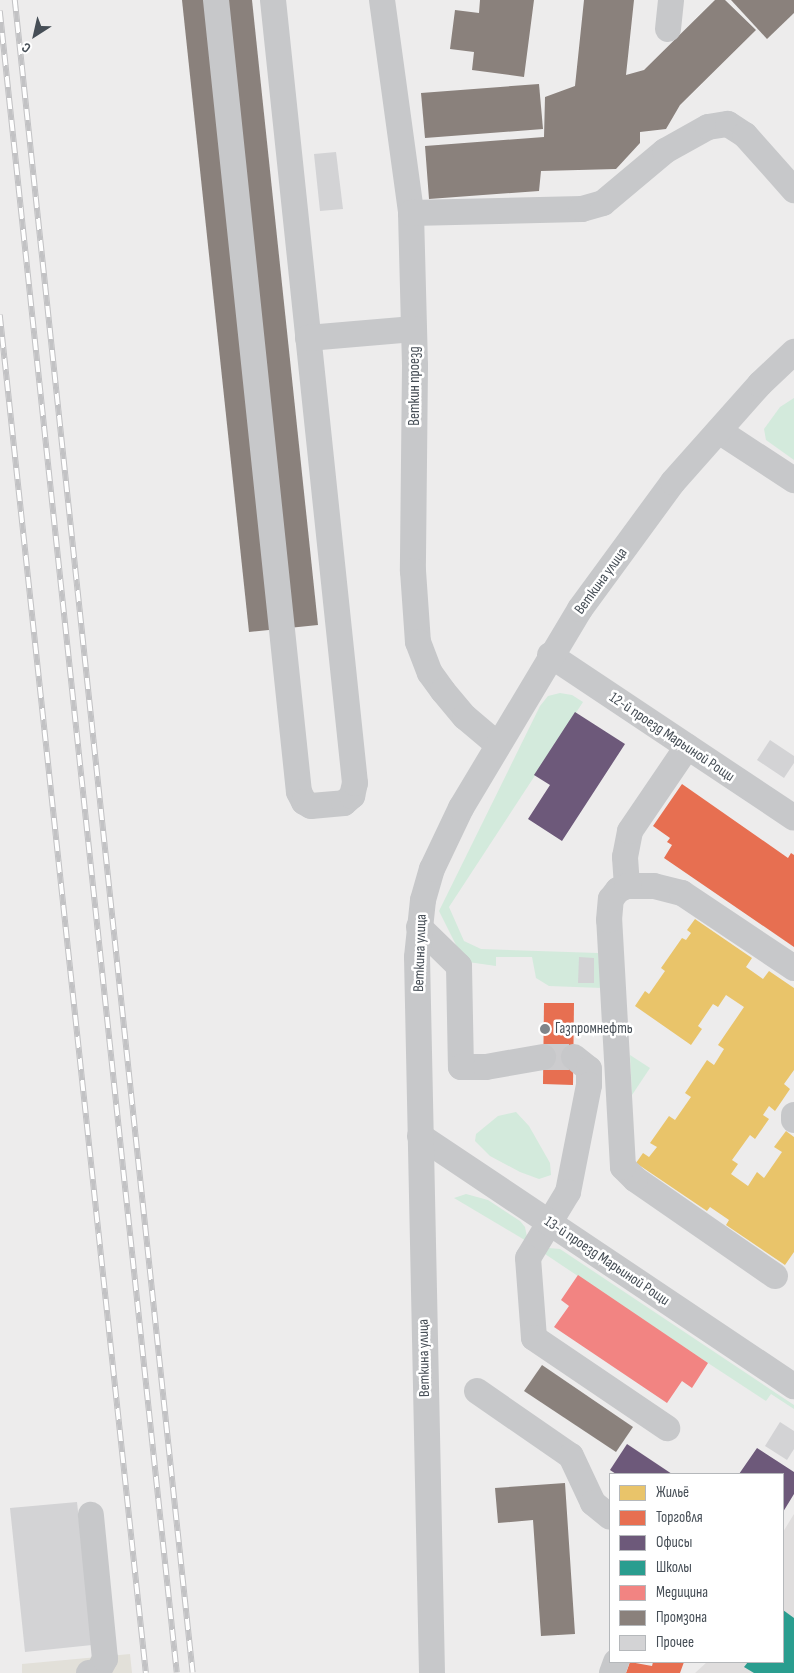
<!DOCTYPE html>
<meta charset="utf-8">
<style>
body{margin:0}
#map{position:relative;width:794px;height:1673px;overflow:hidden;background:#edecec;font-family:"Sofia Sans Condensed",sans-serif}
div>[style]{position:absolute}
.commercial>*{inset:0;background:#e2e0d9}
.education>*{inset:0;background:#dfdddd}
.green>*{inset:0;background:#d3eadc}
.homes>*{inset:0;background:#e9c46a}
.shops>*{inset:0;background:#e76f51}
.offices>*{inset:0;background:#6d597a}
.schools>*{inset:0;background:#2a9d8f}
.health>*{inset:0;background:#f28482}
.industry>*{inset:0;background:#8a817c}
.building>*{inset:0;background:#d3d3d5}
.minor-tunnel>*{height:26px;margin-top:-13px;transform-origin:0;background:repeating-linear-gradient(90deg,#ccccce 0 26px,transparent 0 39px)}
.minor>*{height:26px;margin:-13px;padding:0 13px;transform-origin:13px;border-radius:13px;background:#c7c8ca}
.rail>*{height:5.5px;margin-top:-2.75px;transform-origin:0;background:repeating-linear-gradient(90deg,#fff 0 11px,#c2c2c4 0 22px);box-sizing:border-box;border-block:1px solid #c2c2c4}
.dots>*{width:14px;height:14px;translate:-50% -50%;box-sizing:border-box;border:2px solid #fff;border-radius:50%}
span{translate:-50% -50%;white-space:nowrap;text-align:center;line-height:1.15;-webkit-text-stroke:5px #fff;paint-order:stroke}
.street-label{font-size:15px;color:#464e56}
.poi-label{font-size:15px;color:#464e56}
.left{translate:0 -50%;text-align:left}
.legend{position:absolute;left:609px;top:1473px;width:175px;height:190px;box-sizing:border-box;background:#fff;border:1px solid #b5b8bb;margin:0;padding:6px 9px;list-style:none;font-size:15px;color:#464e56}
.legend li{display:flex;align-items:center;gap:10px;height:25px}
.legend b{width:25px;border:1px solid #b5b8bb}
.north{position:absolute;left:10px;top:10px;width:50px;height:50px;-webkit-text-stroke:4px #fff;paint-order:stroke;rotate:215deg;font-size:14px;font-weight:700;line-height:20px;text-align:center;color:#464e56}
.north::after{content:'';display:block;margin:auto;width:18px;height:22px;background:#464e56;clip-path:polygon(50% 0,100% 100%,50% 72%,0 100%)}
</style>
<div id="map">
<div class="commercial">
<i style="clip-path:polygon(130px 1654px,132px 1673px,22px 1673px,22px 1664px)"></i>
</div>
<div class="education">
<i style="clip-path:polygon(794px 1514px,794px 1673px,695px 1673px,707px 1662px,783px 1662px,783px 1532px)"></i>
</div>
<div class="green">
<i style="clip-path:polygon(794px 398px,794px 460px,766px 440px,764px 429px,780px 407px)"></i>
<i style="clip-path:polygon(560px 693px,572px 695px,583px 702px,449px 907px,464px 941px,481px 949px,598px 953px,602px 988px,549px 986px,536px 978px,532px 957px,496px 957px,496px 966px,468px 962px,456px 945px,439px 911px,540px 706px,548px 696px)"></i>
<i style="clip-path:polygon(630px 1055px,650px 1068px,632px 1095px)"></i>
<i style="clip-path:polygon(516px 1112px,529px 1126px,550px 1163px,551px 1175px,539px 1179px,520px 1172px,490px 1156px,475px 1141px,476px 1134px,498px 1116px)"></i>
<i style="clip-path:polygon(466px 1194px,488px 1200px,520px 1221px,525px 1227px,528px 1242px,454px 1198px)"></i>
<i style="clip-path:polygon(549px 1248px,560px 1249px,794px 1405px,794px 1409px,771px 1394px,766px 1401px,708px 1363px,545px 1254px)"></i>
</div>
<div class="homes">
<i style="clip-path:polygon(695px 919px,752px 958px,746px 967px,763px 979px,769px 971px,794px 988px,794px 1070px,784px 1084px,790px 1089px,775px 1111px,769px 1106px,763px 1115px,769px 1119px,755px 1139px,750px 1135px,732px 1160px,738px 1164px,731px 1174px,748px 1186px,757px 1172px,764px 1178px,782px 1152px,774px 1147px,786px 1131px,794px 1137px,794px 1252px,785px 1265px,726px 1225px,729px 1220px,710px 1207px,707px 1211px,636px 1163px,643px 1153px,649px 1157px,657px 1147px,650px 1143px,669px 1116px,675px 1120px,691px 1097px,685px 1093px,707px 1060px,714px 1065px,724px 1049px,718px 1045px,744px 1007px,726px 995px,718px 1007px,713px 1004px,698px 1026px,702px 1029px,691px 1045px,635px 1006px,645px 991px,649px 994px,665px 971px,661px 968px,682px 938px,686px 940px,691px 933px,687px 930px)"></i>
</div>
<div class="shops">
<i style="clip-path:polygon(682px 784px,788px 858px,791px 853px,794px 855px,794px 947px,664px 858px,672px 845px,667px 842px,670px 838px,653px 826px)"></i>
<i style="clip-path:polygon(544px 1003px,574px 1003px,573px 1085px,543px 1084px)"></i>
<i style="clip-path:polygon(630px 1662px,652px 1666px,653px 1662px,684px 1662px,680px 1673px,626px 1673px)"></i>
</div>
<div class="offices">
<i style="clip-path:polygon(575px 712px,625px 744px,562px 841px,528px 819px,550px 785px,534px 775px)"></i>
<i style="clip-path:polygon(627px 1444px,672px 1474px,616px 1474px,610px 1470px)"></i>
<i style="clip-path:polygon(757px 1448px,794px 1472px,794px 1494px,783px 1512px,783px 1474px,739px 1474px)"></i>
</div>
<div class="schools">
<i style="clip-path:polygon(783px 1610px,794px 1618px,794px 1673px,754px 1673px,744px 1667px,748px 1662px,783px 1662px)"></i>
</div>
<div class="health">
<i style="clip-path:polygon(578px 1275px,708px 1363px,692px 1388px,682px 1381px,667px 1403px,554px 1327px,569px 1306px,561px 1300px)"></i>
</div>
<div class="industry">
<i style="clip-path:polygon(182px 0,252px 0,318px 625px,249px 632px)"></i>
<i style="clip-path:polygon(480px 0,534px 0,524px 77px,472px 70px,474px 52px,450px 49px,455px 10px,479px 13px)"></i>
<i style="clip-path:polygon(584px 0,634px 0,626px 75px,644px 70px,715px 0,725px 0,756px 30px,680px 105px,666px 129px,640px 132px,640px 143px,616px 169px,541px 171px,539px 191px,429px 199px,425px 146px,544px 137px,545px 97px,575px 86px)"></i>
<i style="clip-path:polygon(731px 0,794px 0,794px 13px,767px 39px)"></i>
<i style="clip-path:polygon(539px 84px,543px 129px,425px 138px,421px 93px)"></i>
<i style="clip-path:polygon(542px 1365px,633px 1427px,616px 1452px,524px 1391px)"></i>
<i style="clip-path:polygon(565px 1483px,575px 1634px,541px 1636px,533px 1520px,498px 1523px,495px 1488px)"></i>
</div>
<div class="building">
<i style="clip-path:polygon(336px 152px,343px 209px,320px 211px,314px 154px)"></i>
<i style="clip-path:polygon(770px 740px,794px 756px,794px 763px,784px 778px,757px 760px)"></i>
<i style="clip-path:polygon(579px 957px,594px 958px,594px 983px,578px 983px)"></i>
<i style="clip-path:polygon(780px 1422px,794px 1431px,794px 1449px,787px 1460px,765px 1446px)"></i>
<i style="clip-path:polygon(77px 1502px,92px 1645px,25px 1652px,10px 1508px)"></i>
</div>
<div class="minor-tunnel">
<i style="left:543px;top:1057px;width:31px"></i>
</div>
<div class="minor">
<i style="left:216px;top:0;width:796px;rotate:84.02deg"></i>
<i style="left:299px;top:792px;width:11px;rotate:63deg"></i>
<i style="left:304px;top:802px;width:8px;rotate:30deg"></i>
<i style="left:311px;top:806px;width:33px;rotate:-5deg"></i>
<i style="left:344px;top:803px;width:11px;rotate:-41deg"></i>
<i style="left:352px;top:796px;width:13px;rotate:-77deg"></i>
<i style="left:355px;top:783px;width:787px;rotate:-95.98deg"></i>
<i style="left:382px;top:0;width:215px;rotate:82.2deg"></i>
<i style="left:411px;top:213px;width:153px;rotate:88.5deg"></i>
<i style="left:415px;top:366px;width:205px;rotate:90.6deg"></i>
<i style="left:413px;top:571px;width:71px;rotate:86deg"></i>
<i style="left:418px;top:642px;width:33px;rotate:69deg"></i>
<i style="left:430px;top:673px;width:22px;rotate:54deg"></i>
<i style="left:443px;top:691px;width:34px;rotate:50deg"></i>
<i style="left:465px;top:717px;width:42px;rotate:40.2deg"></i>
<i style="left:668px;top:29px;width:29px;rotate:-84deg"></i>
<i style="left:411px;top:213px;width:171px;rotate:-1.3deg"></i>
<i style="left:582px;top:209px;width:22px;rotate:-16deg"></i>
<i style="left:603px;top:203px;width:81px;rotate:-40deg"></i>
<i style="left:665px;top:151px;width:49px;rotate:-29.2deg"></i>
<i style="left:708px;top:127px;width:20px;rotate:-9deg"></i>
<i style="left:728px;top:124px;width:20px;rotate:33deg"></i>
<i style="left:745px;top:135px;width:74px;rotate:48.3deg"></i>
<i style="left:308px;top:338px;width:106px;rotate:-4.9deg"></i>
<i style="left:719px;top:431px;width:90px;rotate:33.2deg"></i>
<i style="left:550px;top:655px;width:293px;rotate:33.7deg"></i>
<i style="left:627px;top:886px;width:29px;rotate:-94deg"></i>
<i style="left:625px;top:857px;width:26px;rotate:-79deg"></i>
<i style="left:630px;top:831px;width:102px;rotate:-55.8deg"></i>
<i style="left:419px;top:927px;width:56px;rotate:44.3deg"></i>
<i style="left:459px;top:966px;width:101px;rotate:88.9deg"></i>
<i style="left:461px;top:1067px;width:25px"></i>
<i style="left:486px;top:1067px;width:58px;rotate:-10deg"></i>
<i style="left:574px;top:1057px;width:19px;rotate:39deg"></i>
<i style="left:589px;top:1069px;width:16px;rotate:90deg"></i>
<i style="left:589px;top:1085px;width:109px;rotate:101.1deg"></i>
<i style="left:568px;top:1192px;width:77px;rotate:121.2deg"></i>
<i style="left:528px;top:1258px;width:80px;rotate:85.7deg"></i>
<i style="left:534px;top:1338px;width:161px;rotate:34.1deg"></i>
<i style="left:794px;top:1115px;width:5px;rotate:90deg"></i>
<i style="left:420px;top:1136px;width:450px;rotate:33.8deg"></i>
<i style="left:775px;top:1276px;width:170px;rotate:-145.3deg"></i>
<i style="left:635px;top:1179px;width:17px;rotate:-135deg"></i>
<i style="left:623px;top:1167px;width:247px;rotate:-93.2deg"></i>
<i style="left:609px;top:920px;width:21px;rotate:-85deg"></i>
<i style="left:611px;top:899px;width:11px;rotate:-52deg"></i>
<i style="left:618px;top:890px;width:10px;rotate:-24deg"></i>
<i style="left:627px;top:886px;width:27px"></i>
<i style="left:654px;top:886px;width:29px;rotate:14deg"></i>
<i style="left:682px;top:893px;width:135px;rotate:33.8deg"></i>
<i style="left:477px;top:1391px;width:114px;rotate:34.7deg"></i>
<i style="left:571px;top:1456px;width:52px;rotate:64.9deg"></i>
<i style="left:593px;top:1503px;width:22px;rotate:39deg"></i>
<i style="left:89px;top:1673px;width:9px;rotate:-6deg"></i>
<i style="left:98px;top:1672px;width:15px;rotate:-62deg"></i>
<i style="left:105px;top:1659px;width:145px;rotate:-95.6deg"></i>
<i style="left:432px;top:1673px;width:716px;rotate:-91.2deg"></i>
<i style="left:417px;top:957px;width:57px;rotate:-84deg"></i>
<i style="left:423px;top:900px;width:32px;rotate:-74deg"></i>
<i style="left:432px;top:869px;width:68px;rotate:-64.6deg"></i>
<i style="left:461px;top:808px;width:232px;rotate:-59.1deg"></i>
<i style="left:580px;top:609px;width:157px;rotate:-53.8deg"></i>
<i style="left:673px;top:482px;width:131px;rotate:-48.4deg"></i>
<i style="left:760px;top:384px;width:47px;rotate:-43.3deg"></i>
<i style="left:612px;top:1673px;width:12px;rotate:-70deg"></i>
</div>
<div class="rail">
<i style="left:15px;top:0;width:1682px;rotate:83.93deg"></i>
<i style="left:0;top:11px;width:1671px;rotate:83.92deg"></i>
<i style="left:0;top:315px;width:1366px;rotate:83.86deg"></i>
</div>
<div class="dots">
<i style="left:545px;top:1029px;background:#80858a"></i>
</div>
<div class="street-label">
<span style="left:415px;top:386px;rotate:-90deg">Веткин проезд</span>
<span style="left:601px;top:581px;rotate:-54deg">Веткина улица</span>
<span style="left:672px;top:737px;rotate:34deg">12-й проезд Марьиной Рощи</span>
<span style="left:420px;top:953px;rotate:-88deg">Веткина улица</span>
<span style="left:607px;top:1261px;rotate:34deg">13-й проезд Марьиной Рощи</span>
<span style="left:424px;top:1358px;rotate:-91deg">Веткина улица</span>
</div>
<div class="poi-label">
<span class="left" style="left:555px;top:1029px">Газпромнефть</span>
</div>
<ul class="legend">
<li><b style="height:14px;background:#e9c46a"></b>Жильё</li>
<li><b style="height:14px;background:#e76f51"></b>Торговля</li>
<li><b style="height:14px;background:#6d597a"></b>Офисы</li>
<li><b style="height:14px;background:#2a9d8f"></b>Школы</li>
<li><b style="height:14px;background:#f28482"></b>Медицина</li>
<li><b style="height:14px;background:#8a817c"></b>Промзона</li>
<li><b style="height:14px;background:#d3d3d5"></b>Прочее</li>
</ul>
<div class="north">С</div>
</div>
